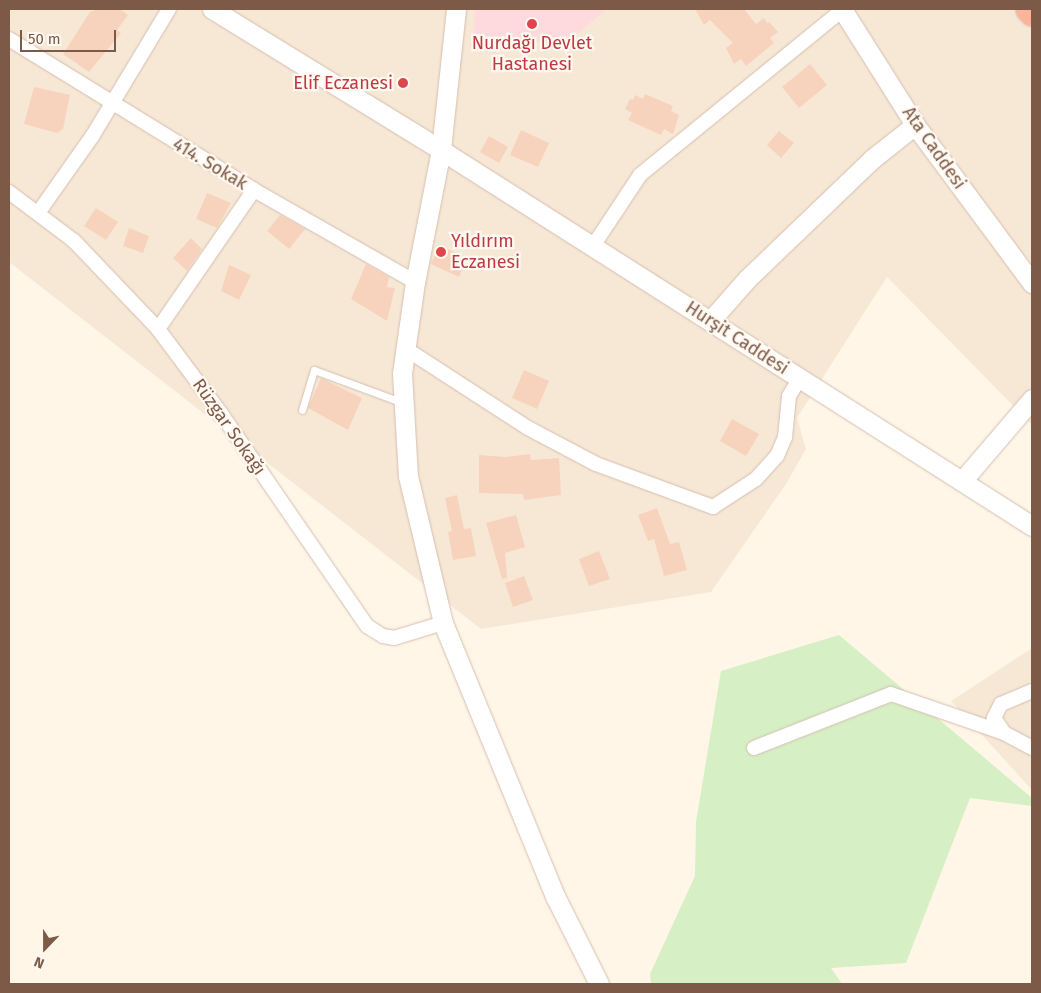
<!DOCTYPE html>
<meta charset="utf-8">
<style>
body{margin:0}
#map{position:relative;width:1041px;height:993px;overflow:hidden;background:#fff6e8;font-family:"Fira Sans",sans-serif}
div>[style]{position:absolute}
.residential>*{inset:0;background:#f7e8d6}
.medical>*{inset:0;background:#fedadf}
.green>*{inset:0;background:#d6efc4}
.building>*{inset:0;background:#f7d3bd}
.roads{filter:drop-shadow(0 0 1px #d5bfaf) drop-shadow(0 0 1px #d5bfaf)}
.lane>*{height:7px;margin:-3.5px;padding:0 3.5px;transform-origin:3.5px;border-radius:3.5px;background:#fff}
.street>*{height:14px;margin:-7px;padding:0 7px;transform-origin:7px;border-radius:7px;background:#fff}
.secondary>*{height:19px;margin:-9.5px;padding:0 9.5px;transform-origin:9.5px;border-radius:9.5px;background:#fff}
.highway>*{height:25px;margin:-12.5px;padding:0 12.5px;transform-origin:12.5px;border-radius:12.5px;background:#ffb399}
.dots>*{width:14px;height:14px;translate:-50% -50%;box-sizing:border-box;border:2px solid #fff9f1;border-radius:50%}
span{translate:-50% -50%;white-space:nowrap;text-align:center;line-height:1.15;-webkit-text-stroke:4.5px #fff9f1;paint-order:stroke}
.health-label{font-size:18px;color:#be3a42}
.right{translate:-100% -50%;text-align:right}
.left{translate:0 -50%;text-align:left}
.street-label{font-size:18px;color:#7d5a48}
.frame{position:absolute;inset:0;border:10px solid #7d5a48;pointer-events:none}
.north{position:absolute;left:20px;top:923px;width:50px;height:50px;-webkit-text-stroke:4px #fff9f1;paint-order:stroke;rotate:202deg;font-size:14px;font-weight:700;line-height:20px;text-align:center;color:#7d5a48}
.north::after{content:'';display:block;margin:auto;width:18px;height:22px;background:#7d5a48;clip-path:polygon(50% 0,100% 100%,50% 72%,0 100%)}
.scale{position:absolute;left:20px;top:30px;width:96px;height:22px;box-sizing:border-box;border:2px solid #7d5a48;border-top:0;padding-left:6px;font-size:15px;line-height:18px;white-space:nowrap;color:#7d5a48;-webkit-text-stroke:4px #fff9f1;paint-order:stroke}
</style>
<div id="map">
<div class="residential">
<i style="clip-path:polygon(9px 9px,1032px 9px,1032px 425px,887px 277px,797px 418px,806px 449px,786px 484px,711px 592px,481px 629px,9px 262px)"></i>
<i style="clip-path:polygon(1032px 648px,1032px 790px,951px 701px)"></i>
</div>
<div class="medical">
<i style="clip-path:polygon(475px 9px,607px 9px,566px 43px,474px 39px)"></i>
</div>
<div class="green">
<i style="clip-path:polygon(839px 635px,1032px 798px,1032px 806px,970px 798px,906px 963px,831px 968px,842px 984px,651px 984px,650px 974px,695px 876px,696px 822px,721px 671px)"></i>
</div>
<div class="building">
<i style="clip-path:polygon(98px 9px,120px 9px,128px 15px,117px 30px,121px 33px,89px 72px,63px 54px,90px 12px)"></i>
<i style="clip-path:polygon(695px 9px,744px 9px,756px 24px,764px 18px,767px 23px,769px 22px,778px 32px,770px 38px,774px 43px,746px 66px,741px 59px,734px 64px,726px 48px,733px 43px,710px 20px,704px 25px)"></i>
<i style="clip-path:polygon(810px 64px,827px 85px,799px 108px,782px 87px)"></i>
<i style="clip-path:polygon(34px 87px,70px 95px,63px 129px,57px 133px,24px 124px)"></i>
<i style="clip-path:polygon(645px 94px,673px 106px,671px 111px,679px 115px,673px 134px,664px 129px,661px 135px,628px 120px,632px 113px,625px 109px,630px 99px,633px 100px,635px 95px,643px 99px)"></i>
<i style="clip-path:polygon(521px 130px,549px 143px,538px 167px,510px 155px)"></i>
<i style="clip-path:polygon(779px 131px,794px 143px,781px 158px,767px 145px)"></i>
<i style="clip-path:polygon(489px 136px,508px 147px,499px 163px,480px 152px)"></i>
<i style="clip-path:polygon(207px 193px,231px 203px,217px 228px,196px 219px)"></i>
<i style="clip-path:polygon(96px 208px,118px 222px,106px 240px,84px 226px)"></i>
<i style="clip-path:polygon(280px 215px,305px 229px,289px 249px,267px 231px)"></i>
<i style="clip-path:polygon(129px 228px,149px 236px,143px 253px,123px 246px)"></i>
<i style="clip-path:polygon(191px 238px,202px 249px,187px 271px,173px 258px)"></i>
<i style="clip-path:polygon(439px 245px,467px 258px,459px 277px,431px 264px)"></i>
<i style="clip-path:polygon(366px 264px,389px 277px,387px 287px,395px 288px,387px 321px,351px 299px)"></i>
<i style="clip-path:polygon(229px 265px,251px 275px,239px 300px,221px 291px)"></i>
<i style="clip-path:polygon(524px 370px,549px 381px,537px 409px,512px 398px)"></i>
<i style="clip-path:polygon(321px 378px,362px 398px,348px 430px,308px 408px)"></i>
<i style="clip-path:polygon(732px 419px,759px 434px,746px 456px,720px 441px)"></i>
<i style="clip-path:polygon(530px 454px,531px 460px,559px 458px,561px 495px,524px 500px,523px 494px,479px 493px,479px 455px,506px 457px)"></i>
<i style="clip-path:polygon(457px 495px,464px 529px,471px 528px,476px 556px,453px 560px,448px 532px,452px 531px,445px 498px)"></i>
<i style="clip-path:polygon(657px 508px,670px 544px,679px 542px,687px 570px,664px 576px,654px 539px,648px 541px,638px 515px)"></i>
<i style="clip-path:polygon(516px 515px,525px 547px,505px 553px,507px 578px,502px 579px,486px 523px)"></i>
<i style="clip-path:polygon(599px 551px,610px 579px,589px 586px,579px 559px)"></i>
<i style="clip-path:polygon(524px 576px,533px 600px,513px 607px,505px 583px)"></i>
</div>
<div class="roads">
<div class="lane">
<i style="left:302px;top:410px;width:42px;rotate:-73.3deg"></i>
<i style="left:314px;top:370px;width:93px;rotate:20.2deg"></i>
</div>
<div class="street">
<i style="left:9px;top:39px;width:288px;rotate:31.6deg"></i>
<i style="left:254px;top:190px;width:185px;rotate:29.7deg"></i>
<i style="left:9px;top:192px;width:81px;rotate:37deg"></i>
<i style="left:74px;top:241px;width:122px;rotate:46.3deg"></i>
<i style="left:158px;top:329px;width:107px;rotate:53.3deg"></i>
<i style="left:222px;top:415px;width:256px;rotate:55.5deg"></i>
<i style="left:367px;top:626px;width:19px;rotate:32deg"></i>
<i style="left:383px;top:636px;width:11px;rotate:10deg"></i>
<i style="left:394px;top:638px;width:51px;rotate:-17deg"></i>
<i style="left:38px;top:213px;width:95px;rotate:-54.8deg"></i>
<i style="left:93px;top:135px;width:147px;rotate:-58.9deg"></i>
<i style="left:593px;top:246px;width:85px;rotate:-56.5deg"></i>
<i style="left:640px;top:175px;width:261px;rotate:-39.2deg"></i>
<i style="left:158px;top:329px;width:169px;rotate:-55.4deg"></i>
<i style="left:406px;top:349px;width:145px;rotate:32.9deg"></i>
<i style="left:528px;top:428px;width:77px;rotate:27.9deg"></i>
<i style="left:596px;top:464px;width:125px;rotate:20.2deg"></i>
<i style="left:713px;top:507px;width:51px;rotate:-33.1deg"></i>
<i style="left:756px;top:479px;width:31px;rotate:-48deg"></i>
<i style="left:777px;top:456px;width:21px;rotate:-67deg"></i>
<i style="left:785px;top:437px;width:41px;rotate:-84.4deg"></i>
<i style="left:789px;top:396px;width:21px;rotate:-59deg"></i>
<i style="left:1032px;top:691px;width:34px;rotate:157deg"></i>
<i style="left:1001px;top:704px;width:16px;rotate:117deg"></i>
<i style="left:994px;top:718px;width:18px;rotate:56deg"></i>
<i style="left:1004px;top:733px;width:32px;rotate:28deg"></i>
<i style="left:754px;top:748px;width:147px;rotate:-21.5deg"></i>
<i style="left:891px;top:694px;width:120px;rotate:19deg"></i>
</div>
<div class="secondary">
<i style="left:212px;top:9px;width:269px;rotate:31.6deg"></i>
<i style="left:441px;top:150px;width:700px;rotate:32.46deg"></i>
<i style="left:456px;top:9px;width:142px;rotate:96.1deg"></i>
<i style="left:441px;top:150px;width:135px;rotate:101.1deg"></i>
<i style="left:415px;top:282px;width:92px;rotate:98.1deg"></i>
<i style="left:402px;top:373px;width:103px;rotate:86.7deg"></i>
<i style="left:408px;top:476px;width:151px;rotate:76.6deg"></i>
<i style="left:443px;top:623px;width:297px;rotate:67.7deg"></i>
<i style="left:556px;top:898px;width:96px;rotate:63.4deg"></i>
<i style="left:842px;top:9px;width:142px;rotate:57.7deg"></i>
<i style="left:918px;top:129px;width:192px;rotate:53.5deg"></i>
<i style="left:710px;top:321px;width:56px;rotate:-48.6deg"></i>
<i style="left:747px;top:279px;width:173px;rotate:-43.8deg"></i>
<i style="left:872px;top:159px;width:55px;rotate:-38.3deg"></i>
<i style="left:962px;top:481px;width:108px;rotate:-49.5deg"></i>
</div>
<div class="highway">
<i style="left:1028px;top:9px;width:6px;rotate:45deg"></i>
</div>
</div>
<div class="dots">
<i style="left:532px;top:24px;background:#e0444e"></i>
<i style="left:403px;top:83px;background:#e0444e"></i>
<i style="left:441px;top:252px;background:#e0444e"></i>
</div>
<div class="health-label">
<span style="left:532px;top:54px">Nurdağı Devlet<br>Hastanesi</span>
<span class="right" style="left:393px;top:83px">Elif Eczanesi</span>
<span class="left" style="left:451px;top:252px">Yıldırım<br>Eczanesi</span>
</div>
<div class="street-label">
<span style="left:934px;top:148px;rotate:55deg">Ata Caddesi</span>
<span style="left:210px;top:164px;rotate:31deg">414. Sokak</span>
<span style="left:737px;top:338px;rotate:33deg">Hurşit Caddesi</span>
<span style="left:229px;top:427px;rotate:55deg">Rüzgar Sokağı</span>
</div>
<div class="frame"></div>
<div class="north">N</div>
<div class="scale">50 m</div>
</div>
